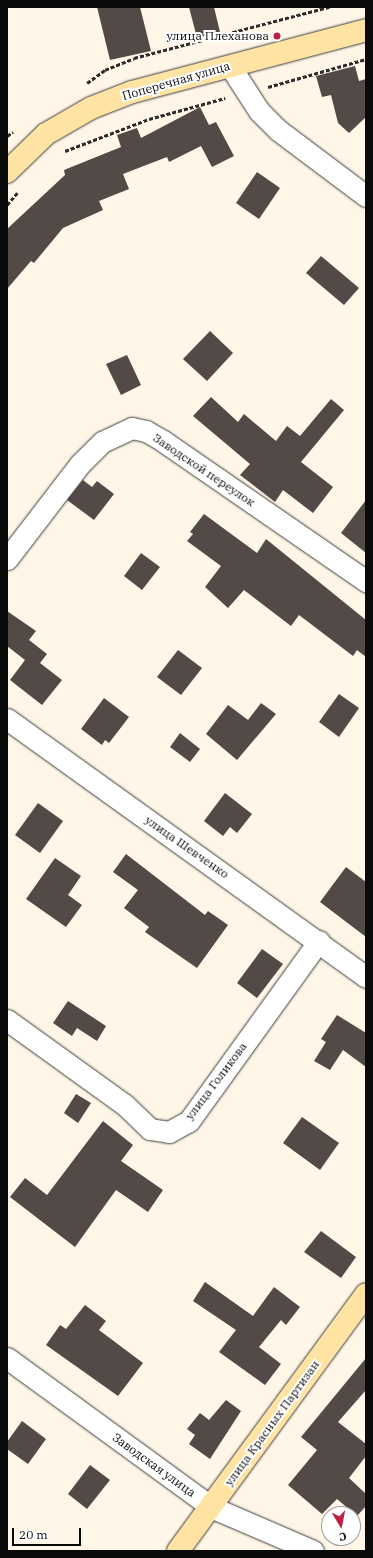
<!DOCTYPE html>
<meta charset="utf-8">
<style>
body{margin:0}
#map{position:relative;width:373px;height:1558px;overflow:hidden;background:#fff6e7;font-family:"IBM Plex Serif",serif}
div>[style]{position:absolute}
.building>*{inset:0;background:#534946}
.path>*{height:2.5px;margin-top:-1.25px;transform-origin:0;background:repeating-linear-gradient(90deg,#2c2c2c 0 4px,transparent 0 6px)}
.roads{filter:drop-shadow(0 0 1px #3d3d3d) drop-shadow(0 0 1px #3d3d3d)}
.street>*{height:21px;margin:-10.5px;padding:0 10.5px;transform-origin:10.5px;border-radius:10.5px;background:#fff}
.secondary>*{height:22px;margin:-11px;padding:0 11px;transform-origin:11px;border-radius:11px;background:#ffe3a2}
.dots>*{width:11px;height:11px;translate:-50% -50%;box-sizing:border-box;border:2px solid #fff;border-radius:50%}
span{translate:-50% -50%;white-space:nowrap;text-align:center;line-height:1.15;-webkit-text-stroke:4px #fff;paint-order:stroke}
.poi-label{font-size:12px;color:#0a0a0a}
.right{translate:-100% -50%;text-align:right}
.street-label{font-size:12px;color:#0a0a0a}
.frame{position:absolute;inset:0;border:8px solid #0a0a0a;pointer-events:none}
.north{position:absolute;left:321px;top:1506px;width:40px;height:40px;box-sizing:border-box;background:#fff;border:1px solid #9d9d9d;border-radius:50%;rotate:170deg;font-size:11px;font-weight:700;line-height:16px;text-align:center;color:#0a0a0a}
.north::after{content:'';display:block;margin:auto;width:14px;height:18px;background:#bf1d43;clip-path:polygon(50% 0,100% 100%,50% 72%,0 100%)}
.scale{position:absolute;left:12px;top:1528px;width:69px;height:18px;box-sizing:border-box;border:2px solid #0a0a0a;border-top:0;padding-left:5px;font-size:12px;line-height:14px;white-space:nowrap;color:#0a0a0a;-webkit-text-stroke:3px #fff;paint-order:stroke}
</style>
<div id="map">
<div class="building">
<i style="clip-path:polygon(97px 7px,140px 7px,151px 51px,110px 60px)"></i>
<i style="clip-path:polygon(189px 7px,214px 7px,220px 32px,197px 38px)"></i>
<i style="clip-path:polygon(355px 66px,359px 81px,366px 79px,366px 117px,349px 133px,338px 123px,331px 95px,322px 97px,316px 76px)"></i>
<i style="clip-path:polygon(200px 107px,209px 125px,216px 122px,234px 156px,212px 167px,201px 146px,169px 162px,167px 157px,123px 174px,129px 189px,99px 201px,103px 210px,63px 228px,34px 263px,31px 261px,7px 289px,7px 229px,65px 175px,64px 170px,121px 147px,117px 135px,137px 128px,141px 138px)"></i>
<i style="clip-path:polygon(257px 172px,280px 188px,259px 219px,236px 203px)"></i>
<i style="clip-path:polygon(321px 256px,359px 288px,344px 305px,306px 273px)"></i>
<i style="clip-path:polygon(210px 331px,233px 353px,207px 381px,183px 359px)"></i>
<i style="clip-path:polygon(127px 355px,141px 385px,121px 395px,106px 364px)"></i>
<i style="clip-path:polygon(211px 397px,238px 422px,244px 414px,276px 441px,287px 426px,300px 436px,331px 399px,344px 410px,301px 462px,333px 487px,313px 513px,283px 490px,275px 502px,240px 475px,250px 464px,193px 416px)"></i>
<i style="clip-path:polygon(83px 480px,92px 487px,97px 481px,114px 494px,94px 520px,67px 500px)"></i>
<i style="clip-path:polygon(366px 500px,366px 553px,341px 533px)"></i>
<i style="clip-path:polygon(204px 514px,257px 553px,266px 539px,366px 620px,366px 657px,357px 650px,353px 656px,299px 615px,291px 626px,244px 590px,228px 608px,205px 587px,221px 566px,187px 541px,193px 534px,190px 532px)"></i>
<i style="clip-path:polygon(141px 553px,160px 567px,142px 590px,124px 576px)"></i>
<i style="clip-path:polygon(7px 611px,36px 631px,29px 640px,47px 654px,40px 663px,62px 680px,42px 705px,10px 680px,25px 660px,7px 646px)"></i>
<i style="clip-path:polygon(178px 650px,202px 668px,181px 695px,157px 677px)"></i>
<i style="clip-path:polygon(339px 694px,359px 708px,339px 737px,319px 722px)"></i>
<i style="clip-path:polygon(104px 698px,129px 717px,109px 743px,105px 740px,102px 745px,81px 729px)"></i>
<i style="clip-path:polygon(261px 703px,276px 714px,237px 760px,206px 734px,228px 705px,248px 720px)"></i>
<i style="clip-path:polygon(180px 733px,200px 749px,190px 762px,170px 747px)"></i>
<i style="clip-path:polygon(225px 793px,252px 814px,237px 833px,230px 827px,223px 836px,204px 821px)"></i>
<i style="clip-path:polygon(38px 803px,63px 821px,40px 853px,15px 835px)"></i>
<i style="clip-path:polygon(126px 854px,205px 915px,208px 911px,228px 925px,197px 968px,145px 932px,149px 927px,124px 908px,138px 890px,113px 872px)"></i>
<i style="clip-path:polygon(55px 858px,81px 876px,68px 895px,82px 905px,66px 927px,26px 899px)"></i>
<i style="clip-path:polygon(346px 867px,366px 882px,366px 937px,320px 902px)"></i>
<i style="clip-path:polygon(262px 949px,283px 964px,257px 998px,237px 983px)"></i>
<i style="clip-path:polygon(68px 1001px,106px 1026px,97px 1041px,77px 1028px,72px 1036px,53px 1023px)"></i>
<i style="clip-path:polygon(337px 1015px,366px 1033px,366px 1067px,343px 1050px,330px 1070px,314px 1061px,326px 1042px,321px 1039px)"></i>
<i style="clip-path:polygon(76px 1094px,91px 1103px,78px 1123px,64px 1113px)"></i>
<i style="clip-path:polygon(302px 1117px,339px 1143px,320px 1170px,283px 1143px)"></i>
<i style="clip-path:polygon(103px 1121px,133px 1145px,121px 1161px,163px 1190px,148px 1212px,116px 1190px,75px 1247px,10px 1197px,25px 1178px,47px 1195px)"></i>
<i style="clip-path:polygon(321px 1231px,356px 1257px,341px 1278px,304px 1252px)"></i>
<i style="clip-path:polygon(205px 1282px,253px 1316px,274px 1287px,300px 1307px,286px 1325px,281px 1320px,259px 1347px,281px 1364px,265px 1385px,219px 1352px,236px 1330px,193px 1301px)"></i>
<i style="clip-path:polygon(85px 1305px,106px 1321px,99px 1330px,143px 1363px,118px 1396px,46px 1345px,60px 1325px,66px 1329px)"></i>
<i style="clip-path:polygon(366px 1358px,366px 1390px,338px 1422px,366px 1444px,366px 1456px,349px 1478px,366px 1494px,366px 1506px,357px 1516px,337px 1499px,322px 1514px,288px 1485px,317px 1450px,301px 1437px)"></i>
<i style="clip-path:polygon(226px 1400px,241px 1411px,210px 1459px,189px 1444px,195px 1435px,187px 1429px,200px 1413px,209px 1420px)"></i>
<i style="clip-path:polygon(22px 1421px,46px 1439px,28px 1464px,7px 1449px,7px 1442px)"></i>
<i style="clip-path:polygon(90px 1465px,110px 1480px,87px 1509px,68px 1494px)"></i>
</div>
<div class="path">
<i style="left:87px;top:83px;width:22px;rotate:-36deg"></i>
<i style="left:105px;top:70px;width:31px;rotate:-22deg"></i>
<i style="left:134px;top:58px;width:202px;rotate:-14.7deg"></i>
<i style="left:268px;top:87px;width:102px;rotate:-15.9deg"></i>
<i style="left:7px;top:136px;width:7px;rotate:-34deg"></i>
<i style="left:65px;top:151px;width:90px;rotate:-20.9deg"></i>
<i style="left:149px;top:119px;width:79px;rotate:-15.4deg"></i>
<i style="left:7px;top:205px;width:16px;rotate:-50deg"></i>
</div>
<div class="roads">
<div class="street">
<i style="left:230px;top:66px;width:54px;rotate:57.2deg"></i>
<i style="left:259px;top:111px;width:27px;rotate:45deg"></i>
<i style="left:278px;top:130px;width:110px;rotate:36.9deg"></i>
<i style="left:7px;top:559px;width:120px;rotate:-52.5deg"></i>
<i style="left:80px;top:464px;width:31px;rotate:-45deg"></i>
<i style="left:102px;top:442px;width:33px;rotate:-25deg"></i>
<i style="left:132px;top:428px;width:14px;rotate:12deg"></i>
<i style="left:146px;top:431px;width:20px;rotate:30deg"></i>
<i style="left:163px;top:441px;width:247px;rotate:34.6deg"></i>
<i style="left:7px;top:719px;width:442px;rotate:35.7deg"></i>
<i style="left:7px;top:1020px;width:145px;rotate:35.8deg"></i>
<i style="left:125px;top:1105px;width:35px;rotate:44deg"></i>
<i style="left:150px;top:1129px;width:19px;rotate:9deg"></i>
<i style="left:169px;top:1132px;width:23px;rotate:-29deg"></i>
<i style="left:189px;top:1121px;width:222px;rotate:-54.2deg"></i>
<i style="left:7px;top:1358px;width:253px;rotate:36.1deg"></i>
<i style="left:211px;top:1507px;width:111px;rotate:23.3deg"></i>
</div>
<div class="secondary">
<i style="left:7px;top:172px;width:54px;rotate:-44.3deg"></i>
<i style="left:46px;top:134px;width:52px;rotate:-30deg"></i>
<i style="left:91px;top:108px;width:44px;rotate:-21.3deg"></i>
<i style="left:132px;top:92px;width:242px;rotate:-14.8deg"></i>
<i style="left:178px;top:1551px;width:318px;rotate:-53.8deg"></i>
</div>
</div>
<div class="dots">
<i style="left:277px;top:36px;background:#bf1d43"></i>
</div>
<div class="poi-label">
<span class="right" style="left:269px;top:36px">улица Плеханова</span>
</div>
<div class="street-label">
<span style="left:176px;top:81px;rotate:-16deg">Поперечная улица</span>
<span style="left:204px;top:470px;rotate:34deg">Заводской переулок</span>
<span style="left:187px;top:847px;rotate:35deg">улица Шевченко</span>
<span style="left:216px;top:1081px;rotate:-53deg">улица Голикова</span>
<span style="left:272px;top:1423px;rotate:-54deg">улица Красных Партизан</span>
<span style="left:154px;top:1465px;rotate:36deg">Заводская улица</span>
</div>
<div class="frame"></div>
<div class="north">С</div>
<div class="scale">20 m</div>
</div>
